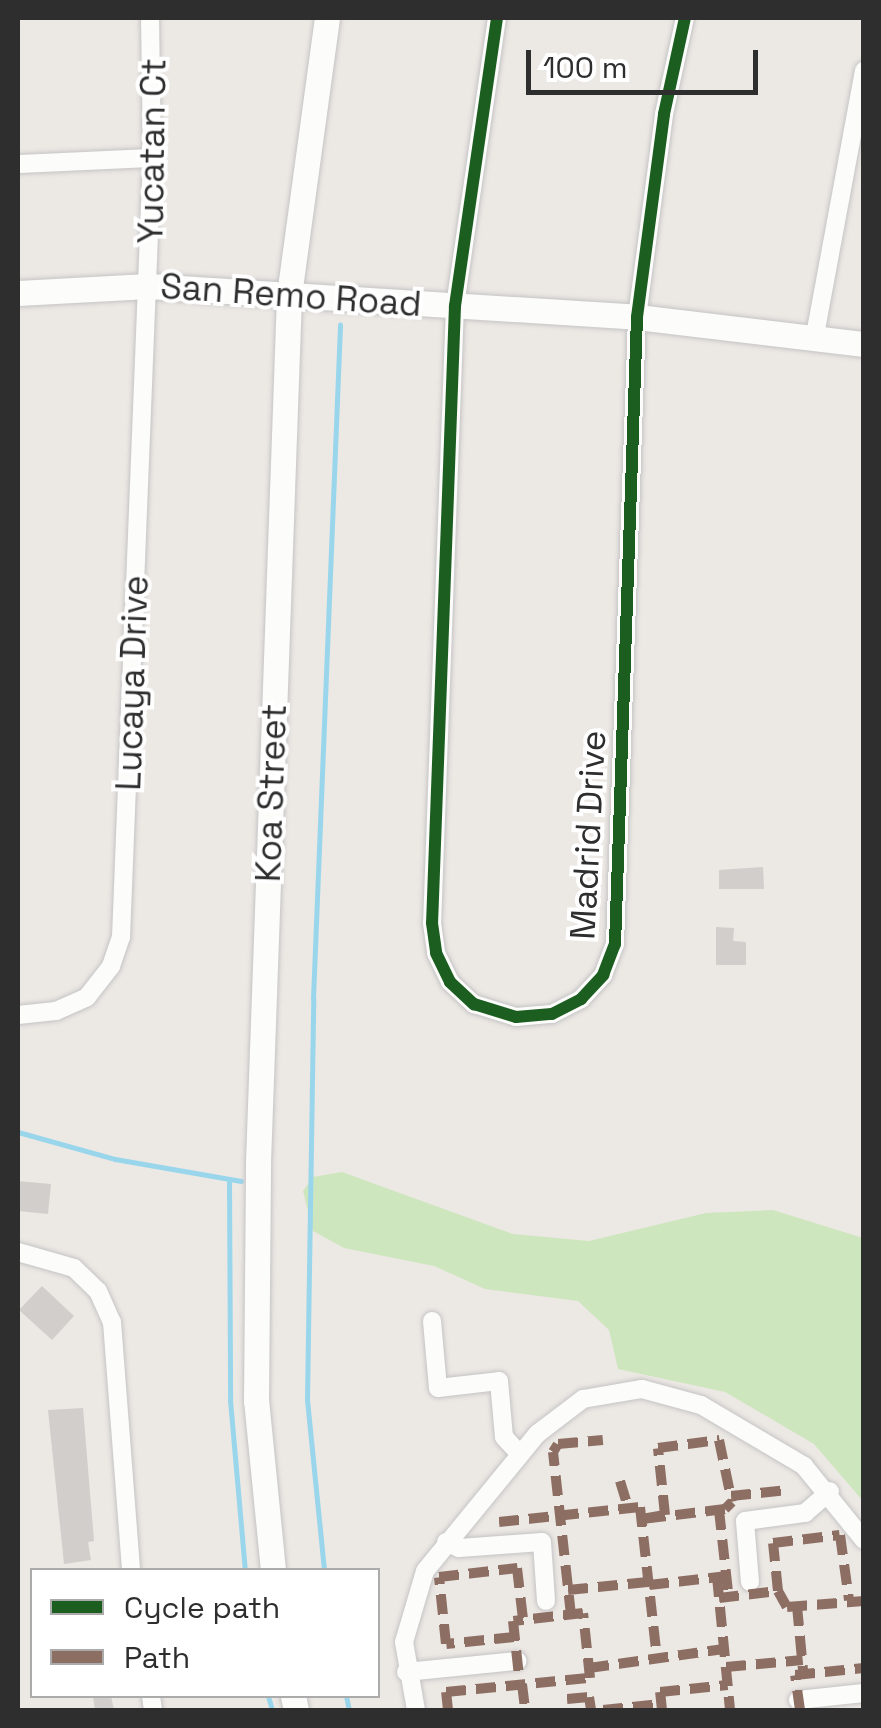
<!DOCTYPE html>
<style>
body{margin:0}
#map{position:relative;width:881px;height:1728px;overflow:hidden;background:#ece8e4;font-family:"Space Grotesk",sans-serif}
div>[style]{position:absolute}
.green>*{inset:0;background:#cee6be}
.stream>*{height:5px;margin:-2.5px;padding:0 2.5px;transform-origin:2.5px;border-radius:2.5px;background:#99d6ec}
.building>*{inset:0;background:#d1cecb}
.roads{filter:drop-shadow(0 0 2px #c5c4c5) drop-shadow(0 0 2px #c5c4c5)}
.street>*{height:18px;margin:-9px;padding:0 9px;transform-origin:9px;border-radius:9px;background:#fcfcfb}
.secondary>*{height:25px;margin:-12.5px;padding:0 12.5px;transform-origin:12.5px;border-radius:12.5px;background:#fcfcfb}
.quiet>*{height:10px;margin-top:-5px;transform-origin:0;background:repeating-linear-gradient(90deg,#8d6e63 0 20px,transparent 0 30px)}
.cycleway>*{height:12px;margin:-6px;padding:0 6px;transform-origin:6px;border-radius:6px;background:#1b5e20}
span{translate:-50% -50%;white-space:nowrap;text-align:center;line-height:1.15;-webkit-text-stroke:8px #fff;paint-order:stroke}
.street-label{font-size:35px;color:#2e2e2e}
.frame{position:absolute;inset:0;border:20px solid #2e2e2e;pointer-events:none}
.legend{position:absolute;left:30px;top:1568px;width:350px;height:130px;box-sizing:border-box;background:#fff;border:2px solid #ababab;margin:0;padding:12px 18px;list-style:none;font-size:30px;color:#2e2e2e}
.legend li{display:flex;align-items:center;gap:20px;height:50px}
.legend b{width:50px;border:2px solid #ababab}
.scale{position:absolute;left:526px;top:50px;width:232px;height:45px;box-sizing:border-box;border:5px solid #2e2e2e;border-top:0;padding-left:12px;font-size:30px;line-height:35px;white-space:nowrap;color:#2e2e2e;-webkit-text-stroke:8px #fff;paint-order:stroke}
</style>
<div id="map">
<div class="green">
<i style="clip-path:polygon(342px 1172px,513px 1234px,589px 1241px,706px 1213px,773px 1210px,863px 1238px,863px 1501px,814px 1444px,725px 1392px,618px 1369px,609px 1330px,578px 1301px,485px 1289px,434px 1266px,344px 1248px,313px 1231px,303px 1191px,313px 1177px)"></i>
</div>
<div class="stream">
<i style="left:18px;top:1132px;width:101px;rotate:15.6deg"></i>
<i style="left:115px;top:1159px;width:128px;rotate:9.9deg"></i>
<i style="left:229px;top:1180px;width:220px;rotate:89.7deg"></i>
<i style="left:230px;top:1400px;width:171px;rotate:85deg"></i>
<i style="left:324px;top:1570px;width:172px;rotate:-95.7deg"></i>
<i style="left:307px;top:1399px;width:401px;rotate:-89.1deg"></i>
<i style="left:313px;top:998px;width:674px;rotate:-87.7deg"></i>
<i style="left:268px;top:1696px;width:15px;rotate:74deg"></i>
<i style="left:346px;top:1696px;width:14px;rotate:78deg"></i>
</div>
<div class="building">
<i style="clip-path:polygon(763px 867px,764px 889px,719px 889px,719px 870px)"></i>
<i style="clip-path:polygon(716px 927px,734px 928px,733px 941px,746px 942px,746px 965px,716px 965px)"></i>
<i style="clip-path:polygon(18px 1181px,51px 1184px,48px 1214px,18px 1211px)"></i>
<i style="clip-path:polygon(42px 1286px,74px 1316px,52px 1340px,19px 1310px)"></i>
<i style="clip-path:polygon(83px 1408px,94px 1541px,88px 1542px,91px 1560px,64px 1564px,48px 1410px)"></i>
<i style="clip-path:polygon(111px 1696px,114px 1710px,95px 1710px,93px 1697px)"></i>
</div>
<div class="roads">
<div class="street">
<i style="left:497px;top:18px;width:291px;rotate:98.3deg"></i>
<i style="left:455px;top:306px;width:617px;rotate:92.13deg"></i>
<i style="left:432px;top:923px;width:30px;rotate:82deg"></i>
<i style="left:436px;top:953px;width:32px;rotate:64deg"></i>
<i style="left:450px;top:982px;width:33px;rotate:43deg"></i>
<i style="left:474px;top:1004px;width:44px;rotate:17.2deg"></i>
<i style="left:516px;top:1017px;width:36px;rotate:-5deg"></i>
<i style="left:552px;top:1014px;width:33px;rotate:-27deg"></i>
<i style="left:581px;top:999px;width:33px;rotate:-47deg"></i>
<i style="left:603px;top:975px;width:33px;rotate:-69deg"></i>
<i style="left:615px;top:944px;width:627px;rotate:-87.99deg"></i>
<i style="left:637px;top:317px;width:205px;rotate:-82.4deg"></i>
<i style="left:664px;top:114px;width:98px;rotate:-77.7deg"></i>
<i style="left:18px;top:164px;width:134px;rotate:-2.6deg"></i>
<i style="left:815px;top:335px;width:269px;rotate:-79.5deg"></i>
<i style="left:18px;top:1015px;width:38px;rotate:-6deg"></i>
<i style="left:56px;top:1011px;width:34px;rotate:-24deg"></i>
<i style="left:87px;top:997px;width:39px;rotate:-52deg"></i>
<i style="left:111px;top:966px;width:31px;rotate:-71deg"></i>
<i style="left:121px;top:937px;width:780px;rotate:-87.72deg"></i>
<i style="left:152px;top:158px;width:140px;rotate:-90.8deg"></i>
<i style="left:18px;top:1252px;width:58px;rotate:15.9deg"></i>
<i style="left:74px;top:1268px;width:33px;rotate:44deg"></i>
<i style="left:98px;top:1291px;width:34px;rotate:66deg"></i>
<i style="left:112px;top:1322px;width:249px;rotate:85.6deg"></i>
<i style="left:432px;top:1321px;width:67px;rotate:84.9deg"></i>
<i style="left:438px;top:1388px;width:61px;rotate:-6.5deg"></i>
<i style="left:499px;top:1381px;width:56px;rotate:84.9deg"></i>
<i style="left:504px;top:1437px;width:23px;rotate:47deg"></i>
<i style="left:446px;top:1542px;width:14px;rotate:25deg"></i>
<i style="left:459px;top:1548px;width:83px;rotate:-4.1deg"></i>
<i style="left:542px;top:1542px;width:59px;rotate:86.1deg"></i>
<i style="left:750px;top:1582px;width:61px;rotate:-94.7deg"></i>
<i style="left:745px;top:1521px;width:61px;rotate:-7.6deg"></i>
<i style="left:805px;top:1513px;width:33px;rotate:-41deg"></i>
<i style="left:406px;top:1672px;width:112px;rotate:-5.7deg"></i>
<i style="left:151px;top:1696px;width:14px;rotate:82deg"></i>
<i style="left:798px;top:1700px;width:66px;rotate:-6.1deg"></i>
<i style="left:416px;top:1710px;width:69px;rotate:-100deg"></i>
<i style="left:404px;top:1642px;width:74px;rotate:-73.5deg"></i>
<i style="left:425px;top:1571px;width:177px;rotate:-50.7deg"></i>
<i style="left:537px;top:1434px;width:58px;rotate:-37.3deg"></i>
<i style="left:583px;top:1399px;width:60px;rotate:-9.6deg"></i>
<i style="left:642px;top:1389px;width:61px;rotate:15.2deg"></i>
<i style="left:701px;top:1405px;width:120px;rotate:30.6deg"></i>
<i style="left:804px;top:1466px;width:95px;rotate:51deg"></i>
</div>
<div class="secondary">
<i style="left:18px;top:293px;width:130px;rotate:-3.1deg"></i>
<i style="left:148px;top:286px;width:490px;rotate:3.6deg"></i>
<i style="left:637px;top:317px;width:229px;rotate:6.8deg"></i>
<i style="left:273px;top:1570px;width:170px;rotate:-95.7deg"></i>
<i style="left:256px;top:1401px;width:239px;rotate:-89.5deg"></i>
<i style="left:258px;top:1162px;width:868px;rotate:-87.95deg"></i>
<i style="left:289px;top:295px;width:280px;rotate:-82.2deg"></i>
<i style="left:293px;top:1696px;width:14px;rotate:78deg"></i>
</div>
</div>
<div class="quiet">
<i style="left:719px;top:1440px;width:63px;rotate:78.2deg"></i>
<i style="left:732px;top:1502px;width:10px;rotate:135deg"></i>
<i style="left:725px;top:1509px;width:84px;rotate:173.1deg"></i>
<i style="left:642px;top:1519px;width:23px;rotate:-10deg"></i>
<i style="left:665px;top:1515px;width:67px;rotate:-96deg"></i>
<i style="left:658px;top:1448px;width:62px;rotate:-7.5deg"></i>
<i style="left:620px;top:1481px;width:28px;rotate:73deg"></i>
<i style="left:731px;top:1496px;width:57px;rotate:-6deg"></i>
<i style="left:719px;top:1510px;width:81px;rotate:83.7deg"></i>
<i style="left:499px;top:1522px;width:142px;rotate:-6.1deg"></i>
<i style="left:640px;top:1507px;width:152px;rotate:83.6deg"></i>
<i style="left:717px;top:1577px;width:134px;rotate:84.4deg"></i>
<i style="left:649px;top:1585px;width:79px;rotate:-6.6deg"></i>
<i style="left:568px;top:1590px;width:80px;rotate:-5.7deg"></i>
<i style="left:778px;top:1591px;width:48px;rotate:-95.9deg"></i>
<i style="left:773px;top:1543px;width:67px;rotate:-6.8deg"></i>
<i style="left:840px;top:1535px;width:66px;rotate:82.1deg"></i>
<i style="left:719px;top:1598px;width:59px;rotate:-6.8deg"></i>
<i style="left:778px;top:1591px;width:18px;rotate:61deg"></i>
<i style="left:787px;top:1607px;width:77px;rotate:-4.5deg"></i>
<i style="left:797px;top:1606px;width:64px;rotate:84.6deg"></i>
<i style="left:571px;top:1615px;width:164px;rotate:-96.3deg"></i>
<i style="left:553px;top:1452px;width:9px;rotate:-58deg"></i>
<i style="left:558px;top:1444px;width:45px;rotate:-5.1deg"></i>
<i style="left:514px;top:1637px;width:68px;rotate:174.1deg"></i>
<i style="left:446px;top:1644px;width:67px;rotate:-96deg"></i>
<i style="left:439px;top:1577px;width:79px;rotate:-6.6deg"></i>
<i style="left:517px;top:1568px;width:51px;rotate:83.3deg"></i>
<i style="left:726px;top:1667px;width:77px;rotate:-5.2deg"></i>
<i style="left:589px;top:1668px;width:136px;rotate:-8deg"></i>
<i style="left:522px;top:1684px;width:26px;rotate:83deg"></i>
<i style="left:567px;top:1699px;width:22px;rotate:-5deg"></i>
<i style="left:589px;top:1697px;width:13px;rotate:81deg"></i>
<i style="left:448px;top:1710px;width:18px;rotate:-96deg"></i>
<i style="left:446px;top:1692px;width:145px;rotate:-5.6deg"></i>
<i style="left:590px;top:1678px;width:65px;rotate:-96.1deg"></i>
<i style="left:583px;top:1613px;width:70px;rotate:173.5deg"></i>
<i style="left:513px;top:1621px;width:64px;rotate:83.8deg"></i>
<i style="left:603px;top:1710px;width:58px;rotate:-5.9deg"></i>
<i style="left:662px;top:1710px;width:18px;rotate:-96deg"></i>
<i style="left:660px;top:1692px;width:68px;rotate:-5.9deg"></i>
<i style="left:800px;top:1710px;width:35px;rotate:-98deg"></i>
<i style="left:795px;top:1675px;width:69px;rotate:-5.8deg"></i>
</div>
<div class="cycleway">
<i style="left:497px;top:18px;width:291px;rotate:98.3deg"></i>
<i style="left:455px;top:306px;width:617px;rotate:92.13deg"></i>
<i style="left:432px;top:923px;width:30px;rotate:82deg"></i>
<i style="left:436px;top:953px;width:32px;rotate:64deg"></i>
<i style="left:450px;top:982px;width:33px;rotate:43deg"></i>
<i style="left:474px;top:1004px;width:44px;rotate:17.2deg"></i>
<i style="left:516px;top:1017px;width:36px;rotate:-5deg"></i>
<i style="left:552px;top:1014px;width:33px;rotate:-27deg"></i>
<i style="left:581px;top:999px;width:33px;rotate:-47deg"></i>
<i style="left:603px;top:975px;width:33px;rotate:-69deg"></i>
<i style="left:615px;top:944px;width:627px;rotate:-87.99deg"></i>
<i style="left:637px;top:317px;width:205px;rotate:-82.4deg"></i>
<i style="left:664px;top:114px;width:98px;rotate:-77.7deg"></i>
</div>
<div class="street-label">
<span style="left:152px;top:151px;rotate:-89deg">Yucatan Ct</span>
<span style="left:291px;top:295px;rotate:4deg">San Remo Road</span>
<span style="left:132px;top:683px;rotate:-88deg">Lucaya Drive</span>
<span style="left:271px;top:793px;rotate:-88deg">Koa Street</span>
<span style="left:588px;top:835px;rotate:-87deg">Madrid Drive</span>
</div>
<div class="frame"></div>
<ul class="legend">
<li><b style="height:12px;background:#1b5e20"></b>Cycle path</li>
<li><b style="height:12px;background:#8d6e63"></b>Path</li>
</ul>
<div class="scale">100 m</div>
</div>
